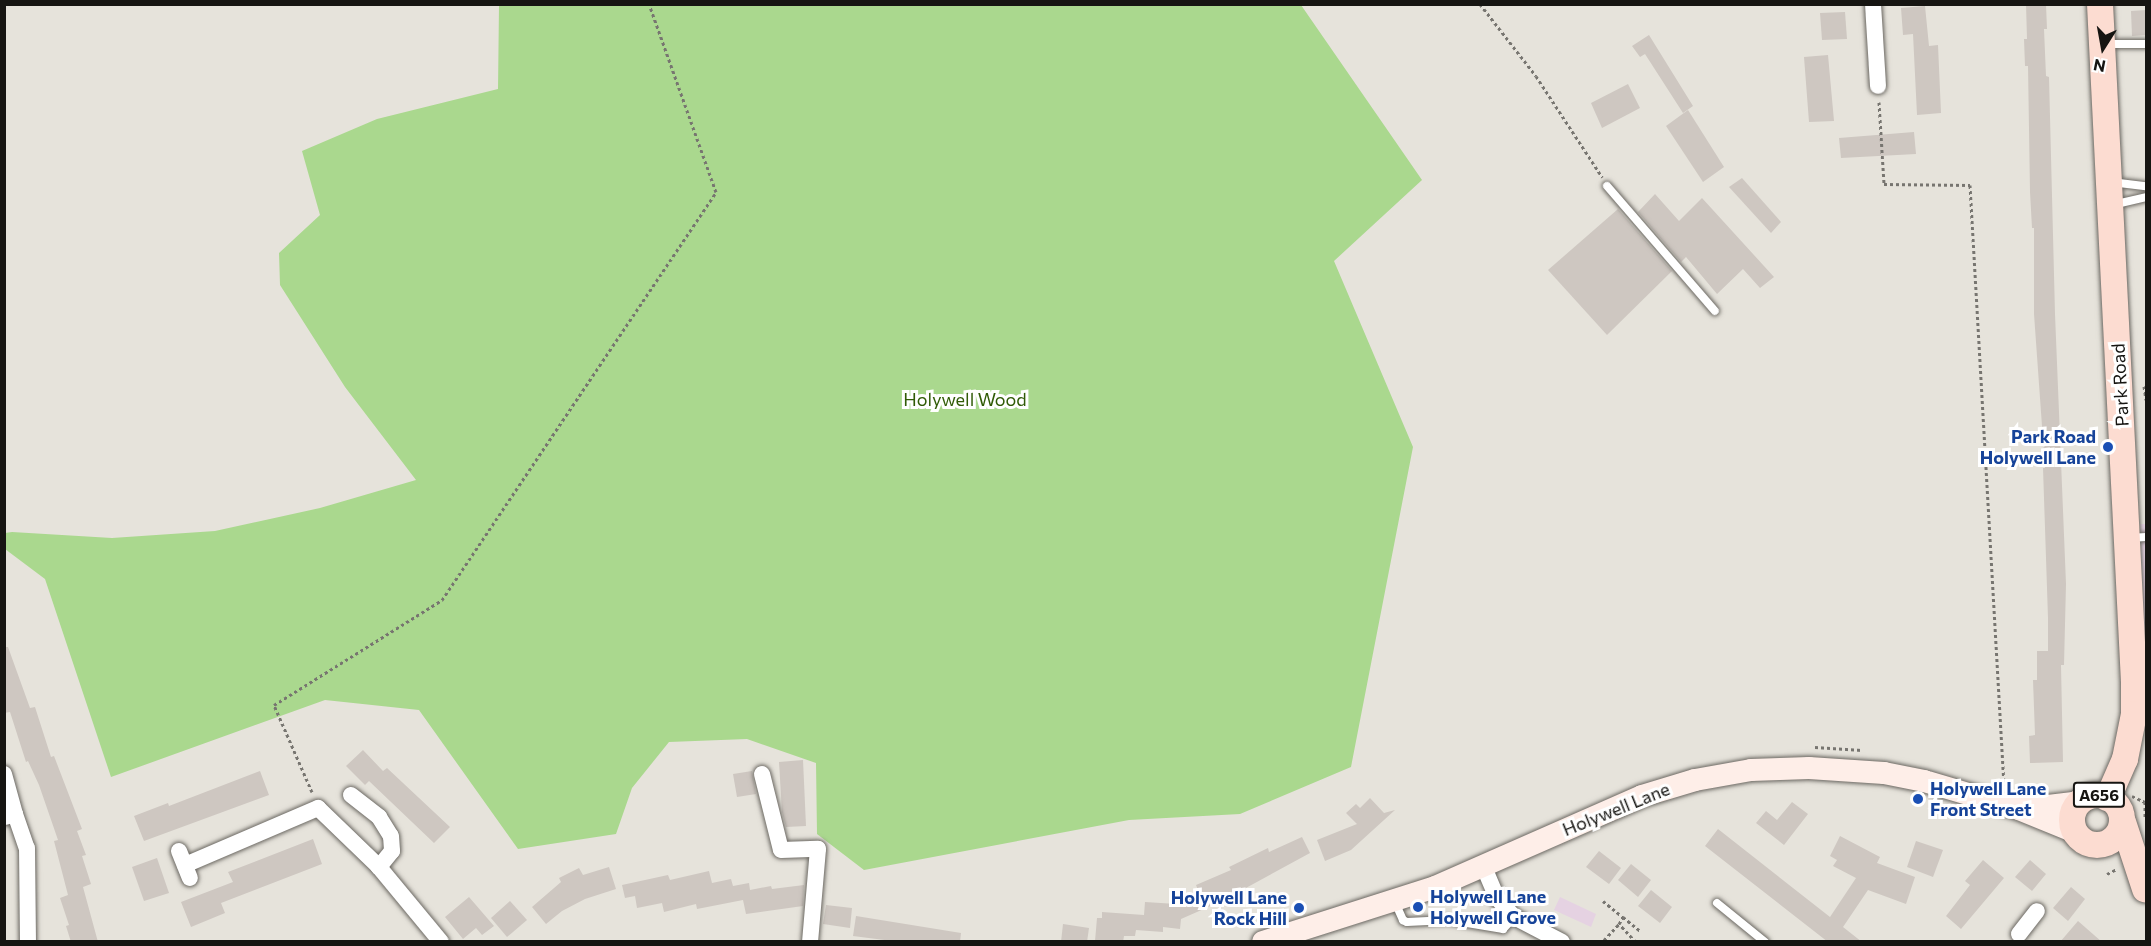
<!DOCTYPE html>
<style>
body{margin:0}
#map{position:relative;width:2151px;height:946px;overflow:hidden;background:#e6e3db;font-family:Commissioner,sans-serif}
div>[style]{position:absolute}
.industrial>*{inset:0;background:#e5d2e2}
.green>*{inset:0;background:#aad88e}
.building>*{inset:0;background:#cec7c1}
.path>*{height:3px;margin-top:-1.5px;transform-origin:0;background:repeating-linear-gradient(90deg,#777570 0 3px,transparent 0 6px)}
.roads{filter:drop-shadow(0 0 2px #6b6862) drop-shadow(0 0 2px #6b6862)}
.service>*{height:8px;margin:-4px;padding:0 4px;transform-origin:4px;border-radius:4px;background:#fff}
.minor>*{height:16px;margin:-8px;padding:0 8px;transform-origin:8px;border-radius:8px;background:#fff}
.secondary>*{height:22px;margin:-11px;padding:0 11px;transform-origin:11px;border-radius:11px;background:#feeee8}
.primary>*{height:26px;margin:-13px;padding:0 13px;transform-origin:13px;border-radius:13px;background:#fcdcd1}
.primary>.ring{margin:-13px;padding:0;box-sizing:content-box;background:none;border:26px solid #fcdcd1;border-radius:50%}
.dots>*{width:16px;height:16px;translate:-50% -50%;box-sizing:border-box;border:3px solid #fff;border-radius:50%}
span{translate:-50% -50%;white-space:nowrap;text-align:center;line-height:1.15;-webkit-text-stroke:6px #fff;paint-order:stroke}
.shield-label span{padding:2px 4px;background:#fff;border:2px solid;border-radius:4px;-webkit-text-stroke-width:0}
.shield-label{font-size:16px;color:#161512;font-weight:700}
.street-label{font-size:18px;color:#161512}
.park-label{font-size:18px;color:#305b06}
.transit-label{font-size:18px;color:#164399;font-weight:700}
.right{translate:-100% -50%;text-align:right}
.left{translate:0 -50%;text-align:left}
.frame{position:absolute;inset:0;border:6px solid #161512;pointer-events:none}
.north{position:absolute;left:2073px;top:18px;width:60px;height:60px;-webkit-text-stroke:4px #fff;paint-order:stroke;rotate:191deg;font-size:16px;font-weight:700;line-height:24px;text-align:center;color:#161512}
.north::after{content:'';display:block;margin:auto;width:21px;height:27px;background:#161512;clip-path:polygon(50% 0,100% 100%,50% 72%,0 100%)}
</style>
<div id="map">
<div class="industrial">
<i style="clip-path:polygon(2140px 524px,2146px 524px,2146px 658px,2144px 634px)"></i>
<i style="clip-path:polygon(1560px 897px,1596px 914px,1591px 927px,1554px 910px)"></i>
</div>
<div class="green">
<i style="clip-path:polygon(499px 5px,1301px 5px,1422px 180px,1334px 261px,1413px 447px,1351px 767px,1240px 814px,1129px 820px,864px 870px,817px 834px,816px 763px,747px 739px,669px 742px,632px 788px,616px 834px,518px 849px,419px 710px,325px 700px,111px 777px,45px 579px,5px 549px,5px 533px,12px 532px,112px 538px,215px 531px,320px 508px,416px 480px,345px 387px,280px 285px,279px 253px,320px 215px,302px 151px,377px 119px,498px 89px)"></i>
</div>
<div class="building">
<i style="clip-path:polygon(2026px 4px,2046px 4px,2047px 29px,2044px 29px,2046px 76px,2049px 77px,2055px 314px,2066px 584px,2064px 665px,2061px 665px,2063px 762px,2030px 763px,2029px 736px,2035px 735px,2033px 680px,2037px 680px,2037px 651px,2048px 651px,2048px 618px,2043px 468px,2045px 468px,2034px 314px,2034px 228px,2032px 228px,2030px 192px,2028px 66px,2025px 66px,2024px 39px,2027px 39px)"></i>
<i style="clip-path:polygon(1925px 6px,1929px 46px,1938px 45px,1941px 113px,1917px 115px,1913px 34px,1903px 35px,1901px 8px)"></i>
<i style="clip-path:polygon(2146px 10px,2146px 35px,2132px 36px,2131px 11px)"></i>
<i style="clip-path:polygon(1845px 12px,1847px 39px,1822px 40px,1820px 13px)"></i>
<i style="clip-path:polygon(1649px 35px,1693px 106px,1683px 113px,1645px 54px,1640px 57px,1632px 46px)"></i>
<i style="clip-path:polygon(1828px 55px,1834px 121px,1809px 122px,1804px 57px)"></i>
<i style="clip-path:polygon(1628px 84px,1640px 108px,1602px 128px,1591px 103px)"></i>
<i style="clip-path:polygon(1688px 110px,1724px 167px,1703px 182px,1666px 126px)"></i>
<i style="clip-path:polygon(1914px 132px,1916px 154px,1841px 158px,1839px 138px)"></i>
<i style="clip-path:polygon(1742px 178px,1781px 222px,1771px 233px,1729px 187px)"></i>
<i style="clip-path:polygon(1655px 194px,1679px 221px,1702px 198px,1774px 277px,1760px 288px,1743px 269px,1717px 294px,1686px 257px,1681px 262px,1638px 212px)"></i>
<i style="clip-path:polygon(1618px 209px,1672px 271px,1607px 335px,1548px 270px)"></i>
<i style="clip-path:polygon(4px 647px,8px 647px,30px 708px,35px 707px,51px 757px,54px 756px,82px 829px,77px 831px,86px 855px,82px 856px,91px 884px,83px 887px,98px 942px,71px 942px,66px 926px,69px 925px,60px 898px,68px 895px,54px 841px,58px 840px,39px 785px,28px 761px,26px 762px,10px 712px,4px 713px)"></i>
<i style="clip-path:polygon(363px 750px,383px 771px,387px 768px,450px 827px,434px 843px,369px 781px,365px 785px,346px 766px)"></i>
<i style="clip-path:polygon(803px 760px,806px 826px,786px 827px,782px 812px,779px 762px)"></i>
<i style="clip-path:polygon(260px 771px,269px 795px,144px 841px,134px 816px,168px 803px,169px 806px)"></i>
<i style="clip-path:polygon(752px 771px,756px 794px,737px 797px,733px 774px)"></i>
<i style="clip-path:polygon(1370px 798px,1384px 813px,1395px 810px,1351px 850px,1325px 861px,1317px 840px,1357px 824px,1346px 813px,1356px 804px,1360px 808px)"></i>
<i style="clip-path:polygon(1792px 802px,1808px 814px,1784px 845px,1756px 823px,1766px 811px,1777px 820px)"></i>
<i style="clip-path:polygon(1718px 829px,1830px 917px,1856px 878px,1833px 866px,1837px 860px,1830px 856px,1840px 836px,1880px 857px,1877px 863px,1915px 877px,1906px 904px,1868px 890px,1843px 927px,1862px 942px,1828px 942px,1705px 846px)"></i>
<i style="clip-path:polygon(1302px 837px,1310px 853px,1222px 901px,1181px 919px,1180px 929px,1163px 927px,1163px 932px,1136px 930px,1135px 936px,1124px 936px,1123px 942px,1095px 941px,1097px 918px,1102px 918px,1102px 912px,1144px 915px,1145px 902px,1192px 905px,1187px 894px,1198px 890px,1196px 885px,1231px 870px,1229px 867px,1268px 848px,1269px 852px)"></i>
<i style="clip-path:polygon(313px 839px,322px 864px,221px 903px,225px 913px,191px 927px,181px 902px,233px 882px,228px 872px)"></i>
<i style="clip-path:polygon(1916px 841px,1943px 850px,1933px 877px,1907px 867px)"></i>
<i style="clip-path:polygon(1599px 851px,1621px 868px,1609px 884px,1586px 867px)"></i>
<i style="clip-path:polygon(157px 858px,169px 893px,144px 901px,132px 867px)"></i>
<i style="clip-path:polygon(1983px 860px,2004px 878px,1961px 929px,1946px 916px,1970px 885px,1965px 881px)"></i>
<i style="clip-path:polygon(2030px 860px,2046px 874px,2032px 891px,2015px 877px)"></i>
<i style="clip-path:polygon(1631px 864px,1651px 880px,1638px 897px,1618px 880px)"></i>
<i style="clip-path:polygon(609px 867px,616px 889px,585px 899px,562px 911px,546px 924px,532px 907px,561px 882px,559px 878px,579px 868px,583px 875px)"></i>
<i style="clip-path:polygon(709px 871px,712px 883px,731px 879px,733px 886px,749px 883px,750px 890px,771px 886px,772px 889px,804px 885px,803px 906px,746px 914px,743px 900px,697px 909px,696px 904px,664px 912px,662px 903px,637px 908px,635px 896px,625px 898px,622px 885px,668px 875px,670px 880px)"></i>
<i style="clip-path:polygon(2071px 887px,2085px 899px,2068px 921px,2053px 908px)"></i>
<i style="clip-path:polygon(1651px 890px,1672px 907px,1660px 923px,1638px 906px)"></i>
<i style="clip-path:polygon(469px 897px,494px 926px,482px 935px,476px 928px,463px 939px,445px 917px)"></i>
<i style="clip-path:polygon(510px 901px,527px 920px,507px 937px,491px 918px)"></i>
<i style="clip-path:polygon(826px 905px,852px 908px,850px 928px,823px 924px)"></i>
<i style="clip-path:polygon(856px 916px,961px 933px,960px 942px,900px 942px,853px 936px)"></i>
<i style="clip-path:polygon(2078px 921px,2102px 942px,2060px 942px)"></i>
<i style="clip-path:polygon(1063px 924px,1089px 928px,1087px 942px,1061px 942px)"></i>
</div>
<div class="path">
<i style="left:1480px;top:4px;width:91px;rotate:52.1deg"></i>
<i style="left:1536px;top:76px;width:121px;rotate:56.8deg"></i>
<i style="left:1879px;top:102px;width:82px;rotate:86.5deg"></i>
<i style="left:1884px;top:184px;width:86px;rotate:0.7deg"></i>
<i style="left:1970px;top:185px;width:601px;rotate:86.76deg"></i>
<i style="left:2144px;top:386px;width:14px;rotate:82deg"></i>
<i style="left:1815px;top:747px;width:47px;rotate:3.7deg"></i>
<i style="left:312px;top:792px;width:95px;rotate:-113.6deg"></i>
<i style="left:274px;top:705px;width:198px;rotate:-32deg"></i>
<i style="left:442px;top:600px;width:491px;rotate:-56.1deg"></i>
<i style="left:716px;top:192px;width:200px;rotate:-109.6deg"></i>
<i style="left:2132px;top:796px;width:14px;rotate:25deg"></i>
<i style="left:2145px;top:802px;width:15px;rotate:90deg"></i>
<i style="left:2107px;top:874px;width:11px;rotate:-27deg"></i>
<i style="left:1603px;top:901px;width:26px;rotate:39deg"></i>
<i style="left:1604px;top:940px;width:22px;rotate:-47deg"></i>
<i style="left:1602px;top:942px;width:8px"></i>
<i style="left:1636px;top:942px;width:25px;rotate:-133deg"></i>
<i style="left:1619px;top:924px;width:8px;rotate:-60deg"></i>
<i style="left:1623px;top:917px;width:22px;rotate:39deg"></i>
</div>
<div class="roads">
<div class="service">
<i style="left:2105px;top:44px;width:41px"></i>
<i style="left:2111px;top:182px;width:35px;rotate:7deg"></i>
<i style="left:1607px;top:186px;width:165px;rotate:49.2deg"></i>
<i style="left:2112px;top:205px;width:35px;rotate:-13deg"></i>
<i style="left:2129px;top:538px;width:17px;rotate:-3deg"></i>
<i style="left:1395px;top:902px;width:20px;rotate:66deg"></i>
<i style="left:1403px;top:920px;width:4px;rotate:27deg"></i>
<i style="left:1407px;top:922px;width:42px;rotate:-2.7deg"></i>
<i style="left:1449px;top:920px;width:55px;rotate:9.5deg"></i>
<i style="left:1503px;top:929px;width:16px;rotate:-47deg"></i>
<i style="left:1717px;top:903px;width:62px;rotate:39.1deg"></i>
</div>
<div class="minor">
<i style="left:1873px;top:4px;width:82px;rotate:86.5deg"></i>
<i style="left:4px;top:774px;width:41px;rotate:74.6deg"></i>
<i style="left:15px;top:814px;width:10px;rotate:163deg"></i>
<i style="left:762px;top:774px;width:78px;rotate:76deg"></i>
<i style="left:781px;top:850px;width:37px;rotate:-2deg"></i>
<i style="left:818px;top:849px;width:93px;rotate:94.9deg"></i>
<i style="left:351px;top:795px;width:36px;rotate:38deg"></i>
<i style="left:379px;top:817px;width:22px;rotate:58deg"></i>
<i style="left:391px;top:836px;width:15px;rotate:86deg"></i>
<i style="left:392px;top:851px;width:21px;rotate:129deg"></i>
<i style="left:15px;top:814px;width:36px;rotate:71deg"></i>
<i style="left:27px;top:848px;width:94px;rotate:89.4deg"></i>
<i style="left:179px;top:851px;width:29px;rotate:68deg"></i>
<i style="left:185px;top:865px;width:145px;rotate:-23.2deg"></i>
<i style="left:318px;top:808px;width:85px;rotate:44deg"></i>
<i style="left:379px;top:867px;width:97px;rotate:50.4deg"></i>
<i style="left:1483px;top:865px;width:36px;rotate:67deg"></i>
<i style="left:1497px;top:898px;width:25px;rotate:48deg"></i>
<i style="left:1514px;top:917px;width:54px;rotate:27.5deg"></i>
<i style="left:2019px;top:934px;width:29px;rotate:-52deg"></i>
</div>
<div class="secondary">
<i style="left:2023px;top:809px;width:57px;rotate:-7deg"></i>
<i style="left:1263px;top:942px;width:181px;rotate:-17.7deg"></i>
<i style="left:1435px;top:887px;width:226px;rotate:-23.7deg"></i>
<i style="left:1642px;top:796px;width:55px;rotate:-16.8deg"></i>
<i style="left:1695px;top:780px;width:57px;rotate:-10.1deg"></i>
<i style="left:1751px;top:770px;width:58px;rotate:-2deg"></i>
<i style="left:1809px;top:768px;width:75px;rotate:3.8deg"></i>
<i style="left:1884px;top:773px;width:41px;rotate:11.3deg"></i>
<i style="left:1924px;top:781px;width:99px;rotate:16.4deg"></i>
<i style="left:2019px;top:809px;width:61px;rotate:22.3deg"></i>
</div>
<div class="primary">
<i style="left:2100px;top:4px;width:679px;rotate:87.13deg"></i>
<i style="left:2134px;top:682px;width:32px;rotate:90deg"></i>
<i style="left:2134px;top:714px;width:46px;rotate:101.3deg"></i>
<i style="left:2125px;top:759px;width:43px;rotate:113.6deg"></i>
<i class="ring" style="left:2072px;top:795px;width:24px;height:24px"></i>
<i style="left:2123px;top:822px;width:71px;rotate:71.8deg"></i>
</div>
</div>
<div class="dots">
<i style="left:2108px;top:447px;background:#1a4fb4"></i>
<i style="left:1918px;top:799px;background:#1a4fb4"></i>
<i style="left:1418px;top:907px;background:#1a4fb4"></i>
<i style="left:1299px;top:908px;background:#1a4fb4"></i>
</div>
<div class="shield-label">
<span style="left:2099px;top:795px">A656</span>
</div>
<div class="street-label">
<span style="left:2120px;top:385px;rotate:-93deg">Park Road</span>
<span style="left:1616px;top:809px;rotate:-22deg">Holywell Lane</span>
</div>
<div class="park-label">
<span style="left:965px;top:399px">Holywell Wood</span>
</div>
<div class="transit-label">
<span class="right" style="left:2096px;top:447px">Park Road<br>Holywell Lane</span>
<span class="left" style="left:1930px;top:799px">Holywell Lane<br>Front Street</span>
<span class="left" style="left:1430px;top:907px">Holywell Lane<br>Holywell Grove</span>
<span class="right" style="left:1287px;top:908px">Holywell Lane<br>Rock Hill</span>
</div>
<div class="frame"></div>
<div class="north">N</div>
</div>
